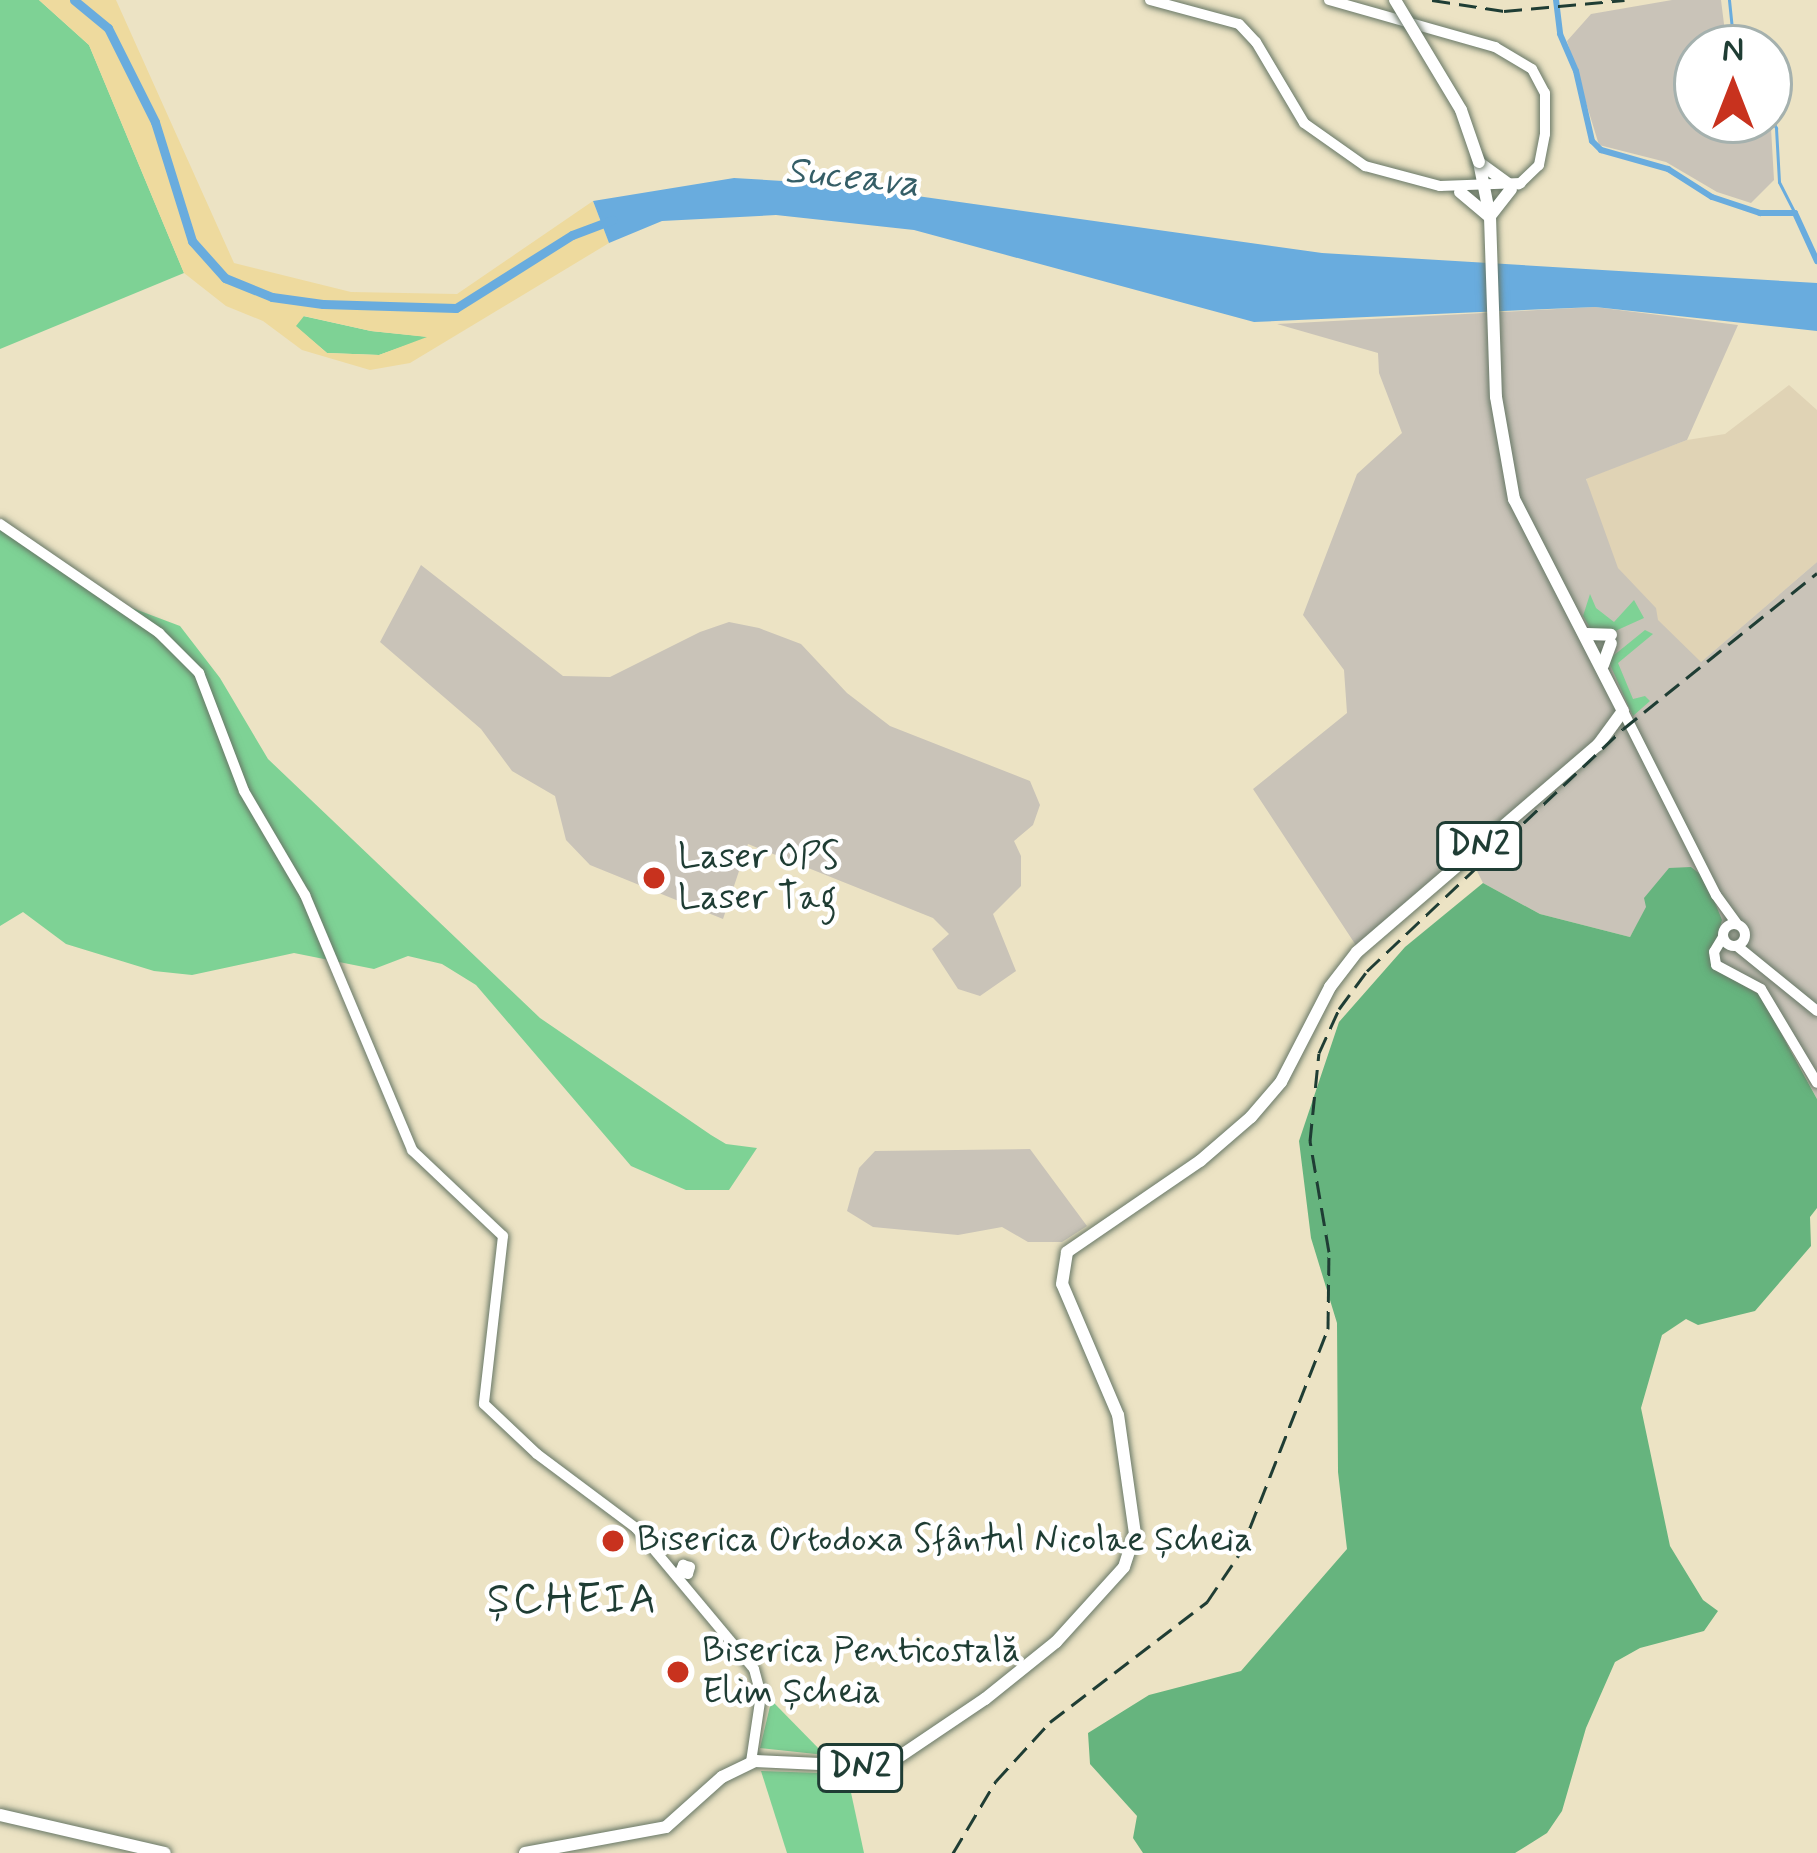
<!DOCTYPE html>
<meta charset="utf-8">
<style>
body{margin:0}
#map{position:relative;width:1817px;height:1853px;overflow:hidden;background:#ece3c4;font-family:Mynerve,sans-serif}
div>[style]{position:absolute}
.built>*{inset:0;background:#e0d3b5}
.industrial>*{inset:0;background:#c9c3b8}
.green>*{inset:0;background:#7ed295}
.forest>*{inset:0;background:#66b47e}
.sand>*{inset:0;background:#eeda9e}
.water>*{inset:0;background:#69acde}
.stream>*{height:3px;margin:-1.5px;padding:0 1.5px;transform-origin:1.5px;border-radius:1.5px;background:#69acde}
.canal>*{height:6px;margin:-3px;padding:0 3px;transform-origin:3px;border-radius:3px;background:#69acde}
.river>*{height:9px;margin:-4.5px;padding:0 4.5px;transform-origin:4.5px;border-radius:4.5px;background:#69acde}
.roads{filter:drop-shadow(0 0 3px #677766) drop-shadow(0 0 3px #677766)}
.secondary>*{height:10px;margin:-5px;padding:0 5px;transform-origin:5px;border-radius:5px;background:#fff}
.secondary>.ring{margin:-5px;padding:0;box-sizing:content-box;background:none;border:10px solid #fff;border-radius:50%}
.primary>*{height:12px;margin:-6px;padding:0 6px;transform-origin:6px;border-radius:6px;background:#fff}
.rail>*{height:3px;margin-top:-1.5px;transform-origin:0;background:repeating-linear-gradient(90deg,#1f3d34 0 18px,transparent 0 27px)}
.bridges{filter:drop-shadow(0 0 3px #677766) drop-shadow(0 0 3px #677766)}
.primary-bridge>*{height:12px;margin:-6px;padding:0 6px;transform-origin:6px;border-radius:6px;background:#fff}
.dots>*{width:33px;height:33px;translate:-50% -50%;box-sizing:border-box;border:6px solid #fff;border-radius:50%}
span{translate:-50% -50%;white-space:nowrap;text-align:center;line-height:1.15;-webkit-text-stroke:9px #fff;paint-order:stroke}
.shield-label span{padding:3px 9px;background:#fff;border:3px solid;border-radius:9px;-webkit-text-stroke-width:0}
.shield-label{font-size:33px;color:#1f3d34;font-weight:700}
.poi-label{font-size:36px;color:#1f3d34}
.left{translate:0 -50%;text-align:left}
.water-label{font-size:39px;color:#355e67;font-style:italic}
.quarter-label{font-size:42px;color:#1f3d34;letter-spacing:3px}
.north{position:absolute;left:1673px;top:24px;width:120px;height:120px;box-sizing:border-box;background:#fff;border:3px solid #a5b1ae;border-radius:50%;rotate:0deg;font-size:33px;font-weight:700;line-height:48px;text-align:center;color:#1f3d34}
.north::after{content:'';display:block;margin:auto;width:42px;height:54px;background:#c8321e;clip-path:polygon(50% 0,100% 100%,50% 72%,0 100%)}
</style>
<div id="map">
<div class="built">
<i style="clip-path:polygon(1789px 385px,1817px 410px,1817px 562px,1636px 718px,1586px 478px,1687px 440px,1725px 434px)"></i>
</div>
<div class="industrial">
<i style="clip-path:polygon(1672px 0,1721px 0,1727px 48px,1697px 48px,1697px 120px,1763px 120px,1771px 128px,1774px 180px,1751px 203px,1717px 192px,1666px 162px,1599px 145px,1567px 41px,1591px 14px)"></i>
<i style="clip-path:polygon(1595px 307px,1738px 325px,1687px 440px,1586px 479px,1618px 568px,1656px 608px,1658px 620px,1701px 662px,1817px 562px,1817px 1099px,1792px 1051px,1744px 983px,1720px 972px,1647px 907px,1630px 937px,1540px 914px,1483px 883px,1471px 859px,1361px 953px,1253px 789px,1347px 713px,1344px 670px,1303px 615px,1357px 474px,1402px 433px,1379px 373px,1378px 353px,1277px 324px)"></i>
<i style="clip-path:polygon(421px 565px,563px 676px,610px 677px,700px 632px,729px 622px,759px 628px,801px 644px,847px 693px,890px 726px,1030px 781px,1040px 805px,1033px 825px,1014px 841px,1021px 856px,1021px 886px,993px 914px,1016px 971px,980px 996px,958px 989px,932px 949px,949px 934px,933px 918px,748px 844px,723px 919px,590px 865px,566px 840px,555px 796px,512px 771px,481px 729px,380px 642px)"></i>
<i style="clip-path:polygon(1030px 1149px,1087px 1226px,1062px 1242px,1028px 1242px,1002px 1227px,958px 1235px,873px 1227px,847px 1211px,859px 1168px,875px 1151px)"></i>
</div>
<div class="green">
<i style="clip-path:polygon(0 0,39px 0,89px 45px,184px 273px,0 349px)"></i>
<i style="clip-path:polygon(303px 316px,371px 331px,430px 337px,379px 355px,327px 353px,295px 326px)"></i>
<i style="clip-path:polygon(0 529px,95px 594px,180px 626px,220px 678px,268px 759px,540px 1018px,711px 1135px,726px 1144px,757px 1148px,729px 1190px,686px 1190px,631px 1166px,476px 985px,442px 964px,408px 956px,374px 969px,294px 953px,192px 975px,154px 971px,66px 944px,23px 912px,0 926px)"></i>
<i style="clip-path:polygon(1590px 594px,1596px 608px,1614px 622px,1634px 600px,1644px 618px,1613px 632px,1593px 633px,1583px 616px)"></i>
<i style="clip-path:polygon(1645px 630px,1653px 634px,1618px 663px,1633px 699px,1645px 696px,1650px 701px,1633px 716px,1608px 660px)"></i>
<i style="clip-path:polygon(771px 1702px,774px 1703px,825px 1755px,760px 1748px)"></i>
<i style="clip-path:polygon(761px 1771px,847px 1774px,864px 1853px,787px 1853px)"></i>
</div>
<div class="forest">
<i style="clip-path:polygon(1691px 867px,1705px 878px,1722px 920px,1715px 946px,1720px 972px,1760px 995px,1817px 1099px,1817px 1208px,1810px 1217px,1811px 1246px,1755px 1311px,1698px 1325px,1686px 1319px,1662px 1335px,1641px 1408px,1670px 1546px,1703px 1600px,1718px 1611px,1704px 1631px,1640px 1648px,1615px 1662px,1586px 1728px,1562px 1811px,1547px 1833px,1515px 1853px,1143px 1853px,1133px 1838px,1137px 1816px,1090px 1764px,1088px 1733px,1149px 1695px,1241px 1671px,1347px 1549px,1338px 1472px,1337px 1323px,1311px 1238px,1299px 1141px,1339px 1022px,1405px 947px,1483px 883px,1540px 914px,1630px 937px,1646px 907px,1644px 898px,1669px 868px)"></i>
</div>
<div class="sand">
<i style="clip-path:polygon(evenodd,39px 0,116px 0,234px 263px,351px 292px,457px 294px,593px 201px,609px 243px,410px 363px,370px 370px,302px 350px,263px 321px,226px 306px,184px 273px,89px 45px,39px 0,304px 316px,371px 331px,427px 337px,379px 355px,327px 353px,296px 326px,304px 316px)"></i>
</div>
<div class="water">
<i style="clip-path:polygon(734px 178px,832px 184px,1322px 253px,1817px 283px,1817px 331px,1595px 307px,1254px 322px,914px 230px,776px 215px,662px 221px,609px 243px,593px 201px)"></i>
</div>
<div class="stream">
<i style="left:1729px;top:0;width:48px;rotate:84.1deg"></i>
<i style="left:1769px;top:114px;width:16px;rotate:63deg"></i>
<i style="left:1776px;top:128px;width:54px;rotate:86.8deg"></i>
<i style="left:1779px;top:182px;width:35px;rotate:63deg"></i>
</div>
<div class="canal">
<i style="left:1556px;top:0;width:34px;rotate:83deg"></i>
<i style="left:1560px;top:34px;width:40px;rotate:66.6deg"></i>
<i style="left:1576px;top:71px;width:72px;rotate:77.1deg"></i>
<i style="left:1592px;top:141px;width:13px;rotate:45deg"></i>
<i style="left:1601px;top:150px;width:70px;rotate:15.8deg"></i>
<i style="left:1668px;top:169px;width:52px;rotate:32.5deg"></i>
<i style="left:1712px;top:197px;width:51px;rotate:18.4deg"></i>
<i style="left:1760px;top:213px;width:35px"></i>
<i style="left:1795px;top:213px;width:53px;rotate:65.4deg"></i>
</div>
<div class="river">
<i style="left:74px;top:0;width:44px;rotate:39.5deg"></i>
<i style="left:108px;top:28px;width:105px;rotate:63.4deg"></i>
<i style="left:155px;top:122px;width:125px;rotate:72.7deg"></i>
<i style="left:192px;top:241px;width:50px;rotate:48.3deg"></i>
<i style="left:225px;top:278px;width:51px;rotate:22deg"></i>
<i style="left:272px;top:297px;width:51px;rotate:7.8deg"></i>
<i style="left:323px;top:304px;width:133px;rotate:1.7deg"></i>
<i style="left:456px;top:308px;width:137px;rotate:-32.2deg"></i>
<i style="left:572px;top:235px;width:43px;rotate:-20.6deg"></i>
</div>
<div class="roads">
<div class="secondary">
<i style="left:1150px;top:0;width:92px;rotate:15.1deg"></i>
<i style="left:1239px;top:24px;width:25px;rotate:47deg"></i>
<i style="left:1256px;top:42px;width:94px;rotate:59.3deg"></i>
<i style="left:1304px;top:123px;width:75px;rotate:35.2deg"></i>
<i style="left:1365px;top:166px;width:78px;rotate:14.9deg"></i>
<i style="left:1440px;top:186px;width:81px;rotate:-2.1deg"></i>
<i style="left:1329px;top:0;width:173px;rotate:15.8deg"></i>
<i style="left:1495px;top:47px;width:43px;rotate:30.7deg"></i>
<i style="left:1532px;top:69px;width:27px;rotate:62deg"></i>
<i style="left:1545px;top:93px;width:41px;rotate:90deg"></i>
<i style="left:1545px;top:134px;width:32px;rotate:101deg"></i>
<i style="left:1539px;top:165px;width:28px;rotate:136deg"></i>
<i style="left:0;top:524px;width:193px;rotate:34.4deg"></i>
<i style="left:159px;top:633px;width:57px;rotate:45deg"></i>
<i style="left:199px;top:673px;width:126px;rotate:69.1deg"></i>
<i style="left:244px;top:791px;width:121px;rotate:59.6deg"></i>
<i style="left:305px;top:895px;width:277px;rotate:67.2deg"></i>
<i style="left:412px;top:1150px;width:125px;rotate:43.4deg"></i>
<i style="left:503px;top:1236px;width:169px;rotate:96.5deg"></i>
<i style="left:484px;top:1404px;width:73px;rotate:43.3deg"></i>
<i style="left:537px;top:1454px;width:124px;rotate:36.8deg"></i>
<i style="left:636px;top:1528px;width:184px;rotate:50.1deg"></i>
<i style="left:754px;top:1669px;width:27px;rotate:75deg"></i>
<i style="left:761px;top:1695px;width:68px;rotate:98.5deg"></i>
<i style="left:1623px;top:711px;width:206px;rotate:63.2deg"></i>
<i style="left:1716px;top:895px;width:34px;rotate:54deg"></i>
<i class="ring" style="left:1723px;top:924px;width:12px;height:12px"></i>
<i style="left:1723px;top:937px;width:17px;rotate:121deg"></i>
<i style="left:1714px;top:952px;width:13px;rotate:81deg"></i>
<i style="left:1716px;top:965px;width:51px;rotate:28.1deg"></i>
<i style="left:1761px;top:989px;width:109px;rotate:59.2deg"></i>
<i style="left:1737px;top:946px;width:103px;rotate:39.1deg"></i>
<i style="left:683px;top:1565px;width:7px;rotate:16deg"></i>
<i style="left:690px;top:1567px;width:7px;rotate:106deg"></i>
<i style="left:688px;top:1574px;width:8px;rotate:-166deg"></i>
<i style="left:680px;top:1572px;width:8px;rotate:-67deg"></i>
</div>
<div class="primary">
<i style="left:1479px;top:162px;width:56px;rotate:78.7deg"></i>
<i style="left:1490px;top:217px;width:180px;rotate:88.1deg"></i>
<i style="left:1496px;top:397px;width:104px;rotate:80deg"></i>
<i style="left:1514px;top:499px;width:238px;rotate:62.8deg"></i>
<i style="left:1481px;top:164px;width:34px;rotate:36deg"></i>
<i style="left:1460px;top:192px;width:38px;rotate:40deg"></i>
<i style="left:1490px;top:216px;width:34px;rotate:-52deg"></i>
<i style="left:1587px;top:634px;width:24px;rotate:2deg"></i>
<i style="left:1603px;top:665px;width:23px;rotate:-70deg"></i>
<i style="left:0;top:1815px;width:169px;rotate:13deg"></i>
<i style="left:525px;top:1853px;width:143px;rotate:-10.4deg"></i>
<i style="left:666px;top:1827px;width:75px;rotate:-41.8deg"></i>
<i style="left:722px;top:1777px;width:37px;rotate:-26deg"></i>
<i style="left:755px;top:1761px;width:129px;rotate:2.7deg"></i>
<i style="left:884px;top:1767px;width:122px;rotate:-34deg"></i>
<i style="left:985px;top:1699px;width:91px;rotate:-38.8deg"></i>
<i style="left:1056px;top:1642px;width:101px;rotate:-47.8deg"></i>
<i style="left:1124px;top:1567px;width:35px;rotate:-72deg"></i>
<i style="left:1135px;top:1534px;width:120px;rotate:-98.1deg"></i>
<i style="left:1118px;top:1415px;width:142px;rotate:-113.1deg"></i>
<i style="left:1062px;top:1284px;width:32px;rotate:-81deg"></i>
<i style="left:1067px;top:1252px;width:161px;rotate:-34.4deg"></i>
<i style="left:1200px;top:1161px;width:67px;rotate:-40.8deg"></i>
<i style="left:1251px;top:1117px;width:46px;rotate:-49.4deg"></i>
<i style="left:1281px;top:1082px;width:107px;rotate:-62.7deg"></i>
<i style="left:1330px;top:987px;width:44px;rotate:-52.4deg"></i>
<i style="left:1357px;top:952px;width:318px;rotate:-40.7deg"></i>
<i style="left:1598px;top:745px;width:42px;rotate:-53.7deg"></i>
</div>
</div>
<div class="rail">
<i style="left:1432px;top:0;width:73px;rotate:8.7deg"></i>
<i style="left:1504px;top:11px;width:121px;rotate:-5.2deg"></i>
<i style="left:953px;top:1853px;width:84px;rotate:-59.2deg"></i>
<i style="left:996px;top:1781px;width:80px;rotate:-47.5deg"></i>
<i style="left:1050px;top:1722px;width:198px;rotate:-37.4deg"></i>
<i style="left:1207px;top:1602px;width:59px;rotate:-56deg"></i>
<i style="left:1240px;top:1553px;width:241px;rotate:-68.6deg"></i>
<i style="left:1328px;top:1329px;width:77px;rotate:-89.3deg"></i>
<i style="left:1329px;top:1252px;width:113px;rotate:-99.7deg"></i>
<i style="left:1310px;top:1141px;width:88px;rotate:-84.2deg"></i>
<i style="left:1319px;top:1053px;width:48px;rotate:-65.6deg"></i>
<i style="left:1339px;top:1009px;width:47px;rotate:-53.6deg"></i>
<i style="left:1367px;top:971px;width:352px;rotate:-43.4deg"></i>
<i style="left:1623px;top:729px;width:249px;rotate:-38.8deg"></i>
</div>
<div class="bridges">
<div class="primary-bridge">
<i style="left:1395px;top:0;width:128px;rotate:59deg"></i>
<i style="left:1461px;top:110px;width:55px;rotate:70.9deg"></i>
</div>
</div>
<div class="dots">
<i style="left:654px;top:878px;background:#c8321e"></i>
<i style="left:613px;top:1541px;background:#c8321e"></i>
<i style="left:678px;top:1672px;background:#c8321e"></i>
</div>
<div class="shield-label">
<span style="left:1479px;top:846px">DN2</span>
<span style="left:860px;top:1768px">DN2</span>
</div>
<div class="poi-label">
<span class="left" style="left:678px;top:878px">Laser OPS<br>Laser Tag</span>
<span class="left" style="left:637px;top:1541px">Biserica Ortodoxa Sfântul Nicolae Șcheia</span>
<span class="left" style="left:702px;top:1672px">Biserica Penticostală<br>Elim Șcheia</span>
</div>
<div class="water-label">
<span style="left:852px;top:179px;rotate:6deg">Suceava</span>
</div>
<div class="quarter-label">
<span style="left:573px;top:1601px">ȘCHEIA</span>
</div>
<div class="north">N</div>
</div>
